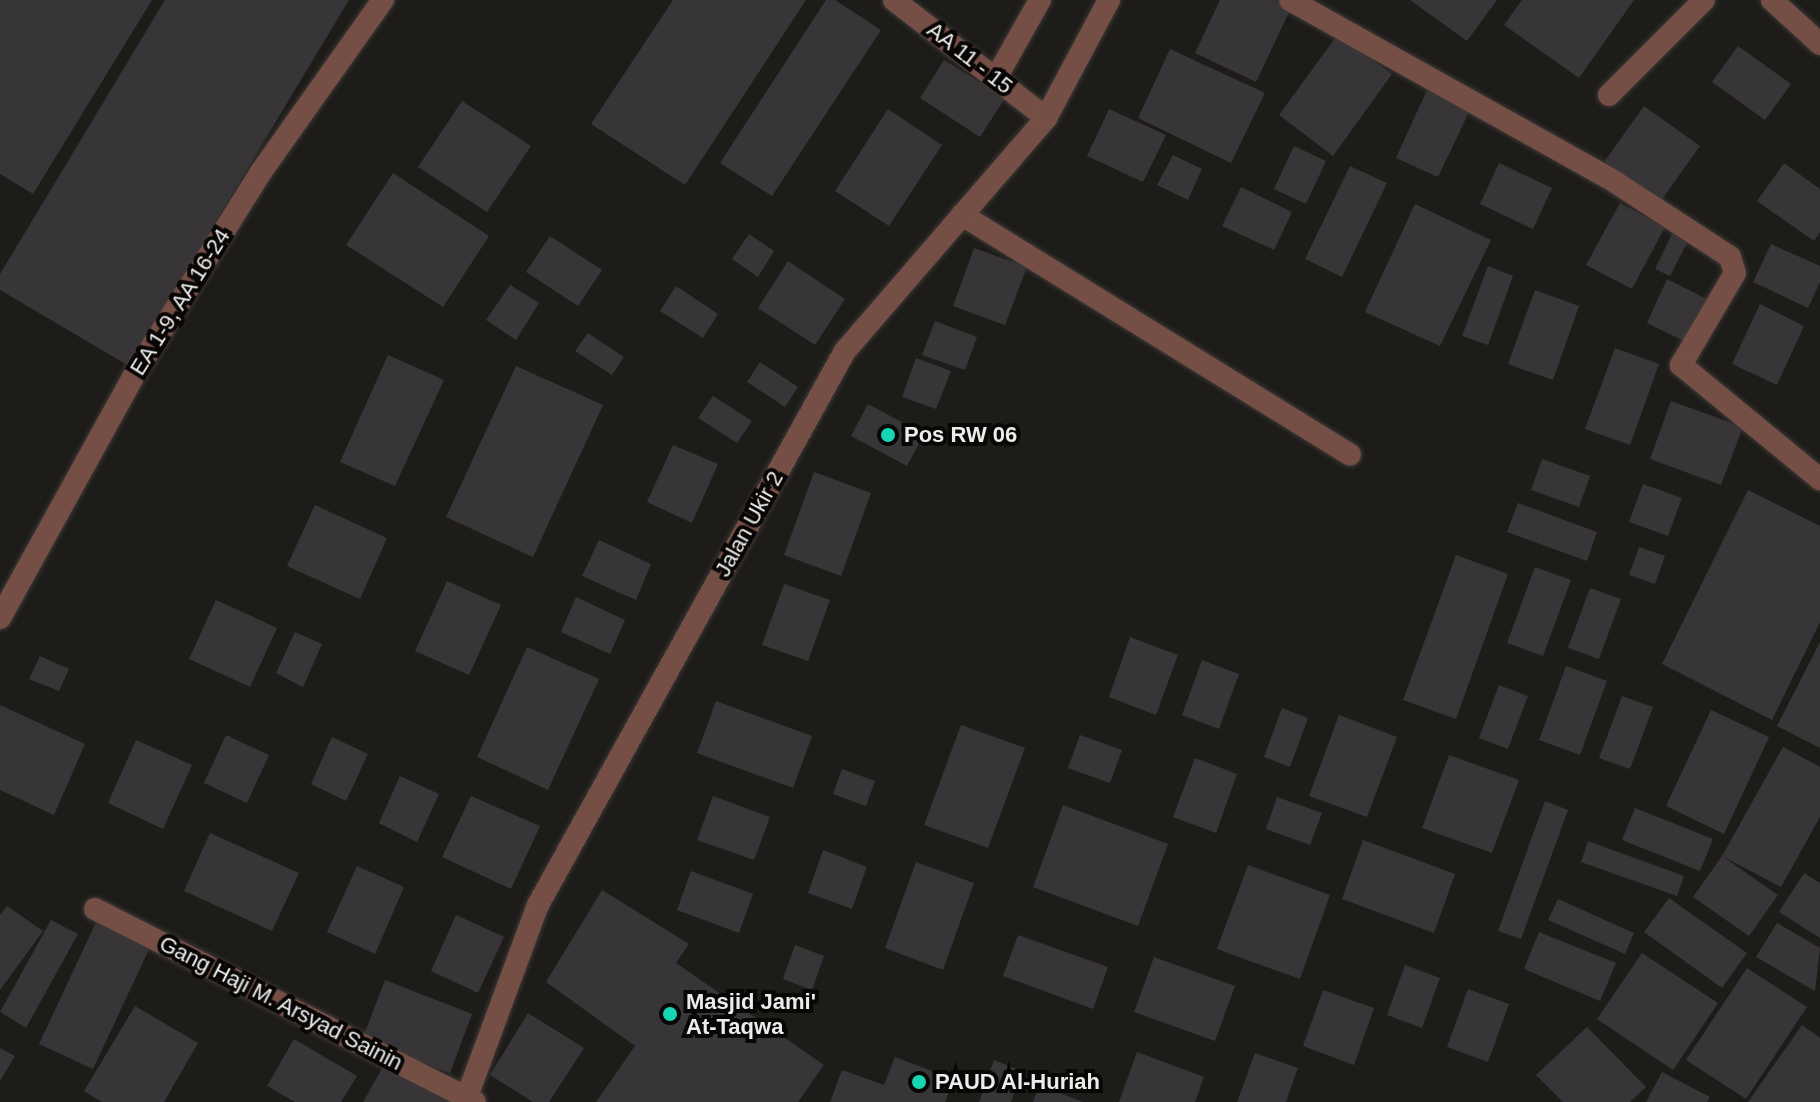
<!DOCTYPE html>
<style>
body{margin:0}
#map{position:relative;width:1820px;height:1102px;overflow:hidden;background:#1e1c19;font-family:Arial,sans-serif}
div>[style]{position:absolute}
.building>*{inset:0;background:#383539}
.roads{filter:drop-shadow(0 0 2px #3b3936) drop-shadow(0 0 2px #3b3936)}
.service>*{height:22px;margin:-11px;padding:0 11px;transform-origin:11px;border-radius:11px;background:#754e46}
.minor>*{height:22px;margin:-11px;padding:0 11px;transform-origin:11px;border-radius:11px;background:#754e46}
.dots>*{width:22px;height:22px;translate:-50% -50%;box-sizing:border-box;border:4px solid #080706;border-radius:50%}
span{translate:-50% -50%;white-space:nowrap;text-align:center;line-height:1.15;-webkit-text-stroke:8px #080706;paint-order:stroke}
.street-label{font-size:22px;color:#edecea}
.poi-label{font-size:22px;color:#edecea;font-weight:700}
.left{translate:0 -50%;text-align:left}
</style>
<div id="map">
<div class="building">
<i style="clip-path:polygon(0 0,152px 0,33px 194px,0 174px)"></i>
<i style="clip-path:polygon(165px 0,349px 0,129px 366px,0 290px,0 274px)"></i>
<i style="clip-path:polygon(673px 0,806px 0,685px 185px,591px 124px)"></i>
<i style="clip-path:polygon(826px 0,835px 0,881px 30px,772px 196px,720px 163px)"></i>
<i style="clip-path:polygon(1220px 0,1275px 0,1291px 8px,1256px 82px,1195px 53px)"></i>
<i style="clip-path:polygon(1410px 0,1497px 0,1467px 41px)"></i>
<i style="clip-path:polygon(1522px 0,1634px 0,1579px 78px,1504px 25px)"></i>
<i style="clip-path:polygon(1338px 34px,1392px 74px,1333px 156px,1279px 115px)"></i>
<i style="clip-path:polygon(1738px 46px,1791px 84px,1765px 120px,1712px 82px)"></i>
<i style="clip-path:polygon(1170px 49px,1265px 93px,1231px 163px,1138px 118px)"></i>
<i style="clip-path:polygon(944px 60px,1005px 98px,980px 137px,920px 98px)"></i>
<i style="clip-path:polygon(1427px 90px,1470px 110px,1438px 177px,1396px 158px)"></i>
<i style="clip-path:polygon(462px 101px,531px 146px,487px 212px,418px 167px)"></i>
<i style="clip-path:polygon(1644px 106px,1700px 146px,1660px 202px,1604px 162px)"></i>
<i style="clip-path:polygon(888px 109px,942px 145px,889px 226px,835px 191px)"></i>
<i style="clip-path:polygon(1109px 109px,1166px 135px,1143px 182px,1087px 156px)"></i>
<i style="clip-path:polygon(1294px 146px,1326px 161px,1306px 204px,1274px 189px)"></i>
<i style="clip-path:polygon(1173px 155px,1202px 169px,1188px 200px,1157px 185px)"></i>
<i style="clip-path:polygon(1499px 163px,1552px 188px,1533px 229px,1480px 204px)"></i>
<i style="clip-path:polygon(1784px 163px,1820px 189px,1820px 232px,1814px 241px,1757px 201px)"></i>
<i style="clip-path:polygon(1350px 166px,1387px 183px,1342px 277px,1305px 259px)"></i>
<i style="clip-path:polygon(393px 173px,489px 236px,443px 307px,346px 245px)"></i>
<i style="clip-path:polygon(1241px 187px,1292px 212px,1274px 250px,1222px 226px)"></i>
<i style="clip-path:polygon(1620px 203px,1665px 227px,1632px 289px,1586px 265px)"></i>
<i style="clip-path:polygon(1415px 204px,1491px 240px,1440px 346px,1365px 312px)"></i>
<i style="clip-path:polygon(1675px 228px,1691px 235px,1670px 276px,1655px 269px)"></i>
<i style="clip-path:polygon(749px 234px,774px 251px,758px 277px,732px 259px)"></i>
<i style="clip-path:polygon(550px 236px,602px 270px,578px 306px,526px 272px)"></i>
<i style="clip-path:polygon(1771px 244px,1820px 266px,1820px 282px,1808px 308px,1753px 282px)"></i>
<i style="clip-path:polygon(974px 248px,1027px 267px,1005px 325px,953px 306px)"></i>
<i style="clip-path:polygon(788px 261px,845px 299px,815px 345px,758px 308px)"></i>
<i style="clip-path:polygon(1488px 266px,1513px 276px,1488px 345px,1462px 336px)"></i>
<i style="clip-path:polygon(1667px 279px,1709px 300px,1688px 343px,1647px 323px)"></i>
<i style="clip-path:polygon(510px 285px,539px 303px,516px 340px,486px 320px)"></i>
<i style="clip-path:polygon(676px 286px,718px 314px,703px 338px,660px 311px)"></i>
<i style="clip-path:polygon(1535px 290px,1579px 306px,1553px 380px,1508px 364px)"></i>
<i style="clip-path:polygon(1760px 304px,1804px 326px,1777px 385px,1732px 364px)"></i>
<i style="clip-path:polygon(935px 321px,977px 337px,965px 370px,922px 355px)"></i>
<i style="clip-path:polygon(588px 333px,624px 357px,612px 375px,575px 351px)"></i>
<i style="clip-path:polygon(1615px 348px,1659px 364px,1630px 445px,1585px 429px)"></i>
<i style="clip-path:polygon(388px 355px,444px 380px,395px 486px,340px 462px)"></i>
<i style="clip-path:polygon(916px 358px,951px 371px,936px 409px,902px 397px)"></i>
<i style="clip-path:polygon(760px 362px,798px 387px,785px 407px,747px 382px)"></i>
<i style="clip-path:polygon(516px 366px,603px 405px,533px 557px,446px 517px)"></i>
<i style="clip-path:polygon(713px 396px,752px 421px,737px 443px,698px 418px)"></i>
<i style="clip-path:polygon(1671px 401px,1743px 427px,1721px 485px,1650px 459px)"></i>
<i style="clip-path:polygon(868px 404px,924px 434px,907px 466px,851px 436px)"></i>
<i style="clip-path:polygon(673px 445px,718px 464px,692px 523px,647px 502px)"></i>
<i style="clip-path:polygon(1542px 459px,1590px 476px,1579px 507px,1531px 490px)"></i>
<i style="clip-path:polygon(814px 472px,871px 493px,841px 576px,784px 555px)"></i>
<i style="clip-path:polygon(1643px 484px,1682px 498px,1668px 536px,1629px 522px)"></i>
<i style="clip-path:polygon(1748px 490px,1820px 526px,1820px 622px,1772px 720px,1662px 664px)"></i>
<i style="clip-path:polygon(1518px 503px,1597px 532px,1587px 561px,1507px 532px)"></i>
<i style="clip-path:polygon(315px 505px,387px 538px,360px 599px,287px 566px)"></i>
<i style="clip-path:polygon(599px 540px,651px 564px,636px 600px,582px 576px)"></i>
<i style="clip-path:polygon(1639px 547px,1665px 556px,1655px 584px,1629px 575px)"></i>
<i style="clip-path:polygon(1456px 555px,1508px 574px,1456px 719px,1403px 700px)"></i>
<i style="clip-path:polygon(1535px 567px,1571px 580px,1543px 656px,1507px 643px)"></i>
<i style="clip-path:polygon(447px 581px,501px 605px,469px 675px,415px 651px)"></i>
<i style="clip-path:polygon(784px 584px,830px 600px,808px 661px,762px 645px)"></i>
<i style="clip-path:polygon(1590px 588px,1621px 599px,1599px 659px,1568px 648px)"></i>
<i style="clip-path:polygon(576px 597px,625px 620px,610px 654px,561px 632px)"></i>
<i style="clip-path:polygon(216px 600px,277px 628px,250px 687px,189px 659px)"></i>
<i style="clip-path:polygon(295px 632px,322px 644px,303px 687px,276px 673px)"></i>
<i style="clip-path:polygon(1130px 637px,1178px 655px,1156px 715px,1109px 697px)"></i>
<i style="clip-path:polygon(1820px 642px,1820px 748px,1777px 726px)"></i>
<i style="clip-path:polygon(527px 647px,599px 679px,548px 790px,477px 757px)"></i>
<i style="clip-path:polygon(40px 656px,69px 669px,59px 691px,29px 679px)"></i>
<i style="clip-path:polygon(1202px 660px,1239px 674px,1219px 729px,1182px 715px)"></i>
<i style="clip-path:polygon(1566px 666px,1607px 681px,1580px 755px,1539px 740px)"></i>
<i style="clip-path:polygon(1499px 685px,1528px 696px,1508px 749px,1479px 738px)"></i>
<i style="clip-path:polygon(1622px 696px,1653px 707px,1630px 769px,1599px 758px)"></i>
<i style="clip-path:polygon(716px 701px,812px 736px,793px 788px,697px 753px)"></i>
<i style="clip-path:polygon(0 705px,85px 744px,54px 815px,0 790px)"></i>
<i style="clip-path:polygon(1282px 708px,1308px 718px,1290px 767px,1264px 757px)"></i>
<i style="clip-path:polygon(1711px 710px,1769px 737px,1724px 834px,1666px 806px)"></i>
<i style="clip-path:polygon(1339px 715px,1397px 737px,1367px 817px,1309px 796px)"></i>
<i style="clip-path:polygon(961px 725px,1025px 748px,988px 848px,924px 825px)"></i>
<i style="clip-path:polygon(226px 735px,269px 755px,247px 803px,204px 783px)"></i>
<i style="clip-path:polygon(1080px 735px,1122px 750px,1110px 783px,1068px 768px)"></i>
<i style="clip-path:polygon(332px 737px,368px 754px,346px 801px,311px 784px)"></i>
<i style="clip-path:polygon(136px 740px,192px 765px,163px 829px,108px 803px)"></i>
<i style="clip-path:polygon(1783px 747px,1820px 767px,1820px 817px,1781px 887px,1722px 856px,1778px 895px,1749px 936px,1693px 897px,1722px 856px)"></i>
<i style="clip-path:polygon(1449px 755px,1519px 780px,1492px 853px,1422px 828px)"></i>
<i style="clip-path:polygon(1195px 758px,1237px 774px,1216px 833px,1173px 817px)"></i>
<i style="clip-path:polygon(842px 769px,875px 781px,866px 806px,833px 794px)"></i>
<i style="clip-path:polygon(400px 776px,439px 794px,417px 842px,379px 823px)"></i>
<i style="clip-path:polygon(471px 796px,540px 826px,511px 889px,442px 857px)"></i>
<i style="clip-path:polygon(713px 796px,770px 817px,754px 860px,697px 840px)"></i>
<i style="clip-path:polygon(1277px 797px,1322px 813px,1310px 845px,1266px 829px)"></i>
<i style="clip-path:polygon(1545px 801px,1568px 810px,1521px 939px,1498px 931px)"></i>
<i style="clip-path:polygon(1063px 805px,1168px 844px,1138px 926px,1033px 887px)"></i>
<i style="clip-path:polygon(1635px 808px,1713px 839px,1700px 871px,1622px 840px)"></i>
<i style="clip-path:polygon(210px 833px,299px 873px,272px 931px,184px 891px)"></i>
<i style="clip-path:polygon(1363px 840px,1455px 874px,1434px 933px,1342px 899px)"></i>
<i style="clip-path:polygon(1588px 841px,1684px 876px,1677px 896px,1581px 862px)"></i>
<i style="clip-path:polygon(823px 850px,867px 867px,852px 909px,808px 893px)"></i>
<i style="clip-path:polygon(916px 862px,974px 883px,943px 970px,885px 948px)"></i>
<i style="clip-path:polygon(1248px 865px,1330px 895px,1300px 979px,1217px 949px)"></i>
<i style="clip-path:polygon(357px 866px,404px 887px,375px 954px,327px 932px)"></i>
<i style="clip-path:polygon(691px 871px,753px 894px,739px 933px,677px 910px)"></i>
<i style="clip-path:polygon(1804px 873px,1820px 883px,1820px 938px,1779px 912px)"></i>
<i style="clip-path:polygon(602px 890px,689px 944px,676px 963px,824px 1065px,798px 1102px,596px 1102px,635px 1046px,546px 982px)"></i>
<i style="clip-path:polygon(1669px 898px,1747px 953px,1722px 988px,1644px 932px)"></i>
<i style="clip-path:polygon(1558px 899px,1634px 933px,1625px 954px,1548px 920px)"></i>
<i style="clip-path:polygon(7px 906px,43px 931px,0 990px,0 915px)"></i>
<i style="clip-path:polygon(456px 915px,504px 937px,478px 993px,431px 971px)"></i>
<i style="clip-path:polygon(51px 920px,78px 934px,26px 1028px,0 1012px)"></i>
<i style="clip-path:polygon(97px 920px,151px 945px,93px 1069px,39px 1044px)"></i>
<i style="clip-path:polygon(1777px 923px,1820px 948px,1815px 991px,1756px 957px)"></i>
<i style="clip-path:polygon(1539px 932px,1616px 963px,1600px 1001px,1524px 969px)"></i>
<i style="clip-path:polygon(1018px 935px,1108px 967px,1093px 1009px,1003px 976px)"></i>
<i style="clip-path:polygon(795px 945px,824px 956px,812px 990px,783px 979px)"></i>
<i style="clip-path:polygon(1642px 953px,1718px 1003px,1673px 1070px,1597px 1019px)"></i>
<i style="clip-path:polygon(1154px 957px,1235px 986px,1215px 1041px,1134px 1012px)"></i>
<i style="clip-path:polygon(1405px 965px,1440px 978px,1422px 1028px,1387px 1015px)"></i>
<i style="clip-path:polygon(1747px 968px,1807px 1007px,1746px 1099px,1686px 1060px)"></i>
<i style="clip-path:polygon(385px 980px,472px 1014px,450px 1073px,362px 1040px)"></i>
<i style="clip-path:polygon(1468px 989px,1509px 1004px,1488px 1062px,1447px 1047px)"></i>
<i style="clip-path:polygon(1323px 990px,1374px 1008px,1354px 1065px,1303px 1046px)"></i>
<i style="clip-path:polygon(135px 1006px,198px 1043px,164px 1102px,102px 1102px,84px 1091px)"></i>
<i style="clip-path:polygon(528px 1013px,584px 1048px,549px 1102px,533px 1102px,490px 1075px)"></i>
<i style="clip-path:polygon(1802px 1025px,1820px 1038px,1820px 1102px,1748px 1102px)"></i>
<i style="clip-path:polygon(1587px 1027px,1646px 1087px,1630px 1102px,1563px 1102px,1536px 1075px)"></i>
<i style="clip-path:polygon(294px 1039px,357px 1076px,341px 1102px,295px 1102px,267px 1086px)"></i>
<i style="clip-path:polygon(0 1048px,15px 1056px,0 1081px)"></i>
<i style="clip-path:polygon(1137px 1052px,1204px 1077px,1195px 1102px,1119px 1102px)"></i>
<i style="clip-path:polygon(1255px 1053px,1298px 1068px,1286px 1102px,1237px 1102px)"></i>
<i style="clip-path:polygon(895px 1057px,954px 1079px,945px 1102px,830px 1102px,842px 1070px,884px 1085px)"></i>
<i style="clip-path:polygon(994px 1060px,1022px 1071px,1011px 1102px,979px 1102px)"></i>
<i style="clip-path:polygon(385px 1063px,454px 1102px,363px 1102px)"></i>
<i style="clip-path:polygon(1662px 1072px,1710px 1097px,1707px 1102px,1646px 1102px)"></i>
<i style="clip-path:polygon(1039px 1085px,1083px 1102px,1033px 1102px)"></i>
</div>
<div class="roads">
<div class="service">
<i style="left:962px;top:215px;width:456px;rotate:31.7deg"></i>
</div>
<div class="minor">
<i style="left:894px;top:0;width:192px;rotate:37.8deg"></i>
<i style="left:1290px;top:0;width:372px;rotate:29.2deg"></i>
<i style="left:1615px;top:182px;width:137px;rotate:33.1deg"></i>
<i style="left:1730px;top:257px;width:17px;rotate:73deg"></i>
<i style="left:1735px;top:273px;width:107px;rotate:120.4deg"></i>
<i style="left:1681px;top:365px;width:180px;rotate:39.4deg"></i>
<i style="left:1772px;top:0;width:65px;rotate:42.5deg"></i>
<i style="left:996px;top:78px;width:90px;rotate:-60.6deg"></i>
<i style="left:1609px;top:95px;width:134px;rotate:-45deg"></i>
<i style="left:0;top:618px;width:281px;rotate:-61.1deg"></i>
<i style="left:136px;top:372px;width:236px;rotate:-58deg"></i>
<i style="left:261px;top:172px;width:211px;rotate:-54.7deg"></i>
<i style="left:95px;top:909px;width:426px;rotate:26.9deg"></i>
<i style="left:465px;top:1102px;width:210px;rotate:-69.7deg"></i>
<i style="left:538px;top:905px;width:633px;rotate:-61.01deg"></i>
<i style="left:845px;top:351px;width:308px;rotate:-49.2deg"></i>
<i style="left:1046px;top:118px;width:134px;rotate:-61.9deg"></i>
</div>
</div>
<div class="dots">
<i style="left:888px;top:435px;background:#17d5b3"></i>
<i style="left:670px;top:1014px;background:#17d5b3"></i>
<i style="left:919px;top:1082px;background:#17d5b3"></i>
</div>
<div class="street-label">
<span style="left:970px;top:58px;rotate:38deg">AA 11 - 15</span>
<span style="left:180px;top:302px;rotate:-58deg">EA 1-9, AA 16-24</span>
<span style="left:749px;top:524px;rotate:-61deg">Jalan Ukir 2</span>
<span style="left:281px;top:1003px;rotate:27deg">Gang Haji M. Arsyad Sainin</span>
</div>
<div class="poi-label">
<span class="left" style="left:904px;top:435px">Pos RW 06</span>
<span class="left" style="left:686px;top:1014px">Masjid Jami'<br>At-Taqwa</span>
<span class="left" style="left:935px;top:1082px">PAUD Al-Huriah</span>
</div>
</div>
